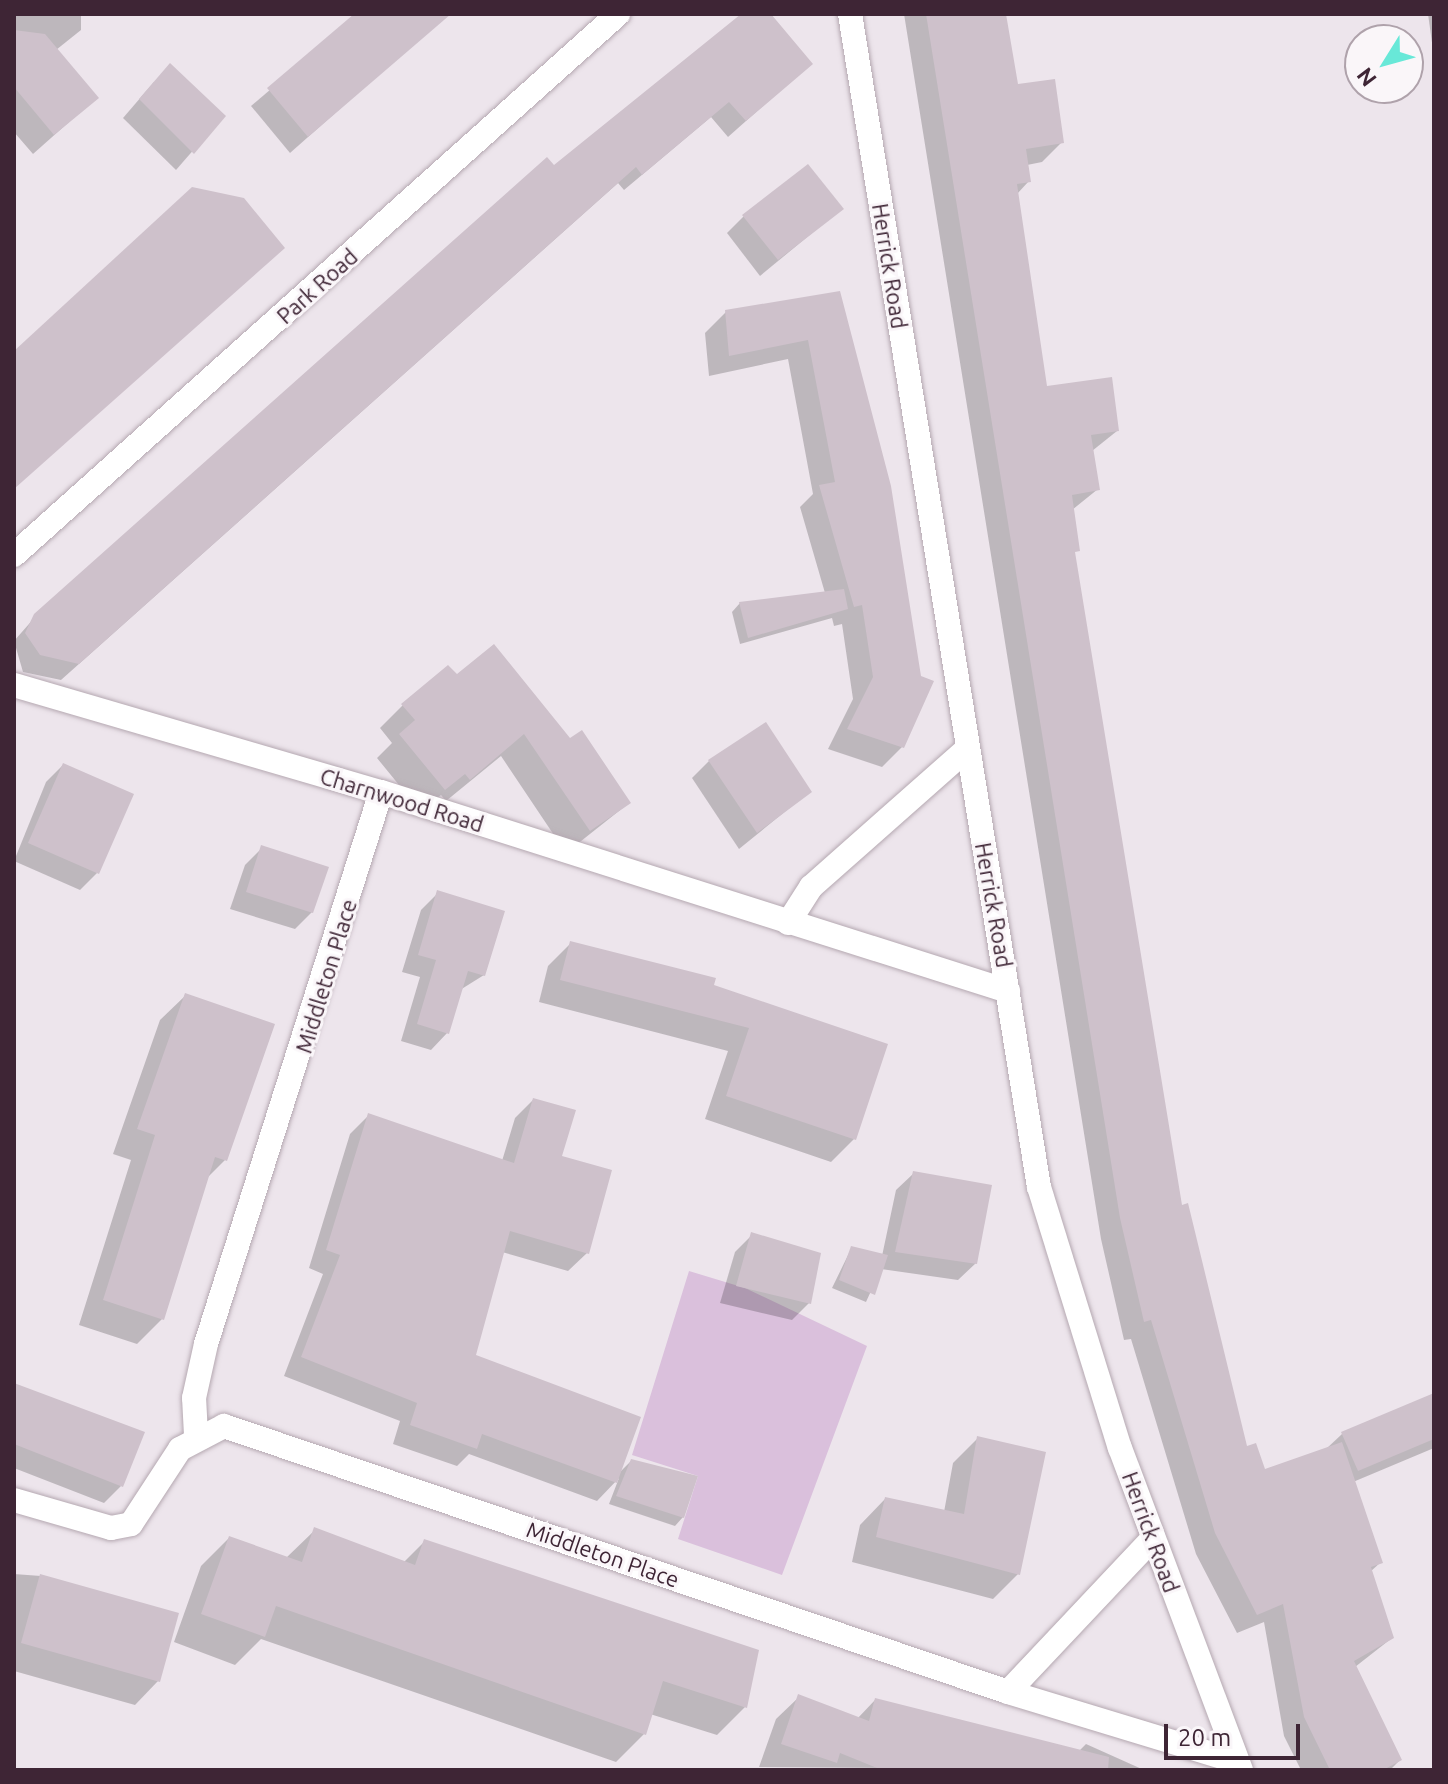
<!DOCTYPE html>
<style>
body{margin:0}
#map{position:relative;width:1448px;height:1784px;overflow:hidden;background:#ede5ec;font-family:Ubuntu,sans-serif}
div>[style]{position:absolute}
.green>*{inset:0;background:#dac0dc}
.shadow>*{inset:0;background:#0003}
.building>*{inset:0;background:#cec1cb}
.roads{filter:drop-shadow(0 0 2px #b5a8b1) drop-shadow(0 0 2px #b5a8b1)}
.street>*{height:24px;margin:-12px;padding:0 12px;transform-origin:12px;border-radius:12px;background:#fff}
.secondary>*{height:24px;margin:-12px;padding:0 12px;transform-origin:12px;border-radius:12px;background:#fff}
span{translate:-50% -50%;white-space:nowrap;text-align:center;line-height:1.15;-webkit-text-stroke:6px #faf6f9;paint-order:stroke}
.street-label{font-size:22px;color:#3e2535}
.frame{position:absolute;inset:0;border:16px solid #3e2535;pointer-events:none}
.north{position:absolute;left:1344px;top:24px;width:80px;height:80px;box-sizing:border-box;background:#faf6f9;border:2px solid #afa2ab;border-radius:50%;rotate:233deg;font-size:22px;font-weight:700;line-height:32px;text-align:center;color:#3e2535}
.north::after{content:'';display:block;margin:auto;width:28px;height:36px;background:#68e8d8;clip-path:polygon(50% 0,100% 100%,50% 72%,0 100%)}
.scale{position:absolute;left:1164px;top:1724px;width:136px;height:36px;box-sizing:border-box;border:4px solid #3e2535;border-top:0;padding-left:10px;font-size:24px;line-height:28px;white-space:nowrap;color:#3e2535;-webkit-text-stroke:6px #faf6f9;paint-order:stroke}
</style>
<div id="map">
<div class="green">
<i style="clip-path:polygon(689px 1271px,745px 1288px,867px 1346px,782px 1575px,678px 1539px,698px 1476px,632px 1455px)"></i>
</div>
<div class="shadow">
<i style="clip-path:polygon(14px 14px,81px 14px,81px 30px,56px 50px,96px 98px,33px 154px,14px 132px)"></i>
<i style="clip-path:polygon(359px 14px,447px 14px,290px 153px,251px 106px)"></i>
<i style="clip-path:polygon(743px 14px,768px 14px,810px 64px,728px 137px,711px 117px,624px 190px,618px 183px,61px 680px,23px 672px,14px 641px,36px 616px)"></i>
<i style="clip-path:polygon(904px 14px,1004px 14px,1016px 87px,1062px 142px,1042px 162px,1027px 165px,1029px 181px,1017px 194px,1045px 388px,1117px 431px,1092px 451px,1098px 489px,1072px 510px,1073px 555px,1180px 1207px,1246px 1448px,1264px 1472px,1325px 1450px,1342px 1434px,1434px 1395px,1434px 1448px,1353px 1482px,1381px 1562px,1370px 1572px,1392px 1638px,1355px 1667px,1400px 1760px,1390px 1770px,1301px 1770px,1284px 1736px,1264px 1622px,1237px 1633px,1196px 1554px,1131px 1339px,1124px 1340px,1101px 1239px)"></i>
<i style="clip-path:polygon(1428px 14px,1434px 14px,1434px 57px)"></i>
<i style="clip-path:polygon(154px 82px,223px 116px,176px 170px,123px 118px)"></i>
<i style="clip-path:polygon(841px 209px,760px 276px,727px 233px,744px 216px)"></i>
<i style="clip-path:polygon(838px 294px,902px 747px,882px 767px,828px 749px,853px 699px,842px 624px,834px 626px,832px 618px,740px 644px,732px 612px,740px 603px,825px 593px,800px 507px,813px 494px,788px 359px,709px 376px,705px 333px,726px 312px)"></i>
<i style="clip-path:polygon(403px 705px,570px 740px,629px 803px,566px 853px,501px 756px,446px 801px,441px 795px,421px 812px,377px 758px,392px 743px,380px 728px)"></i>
<i style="clip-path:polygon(709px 761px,809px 792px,739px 849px,692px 778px)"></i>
<i style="clip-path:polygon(63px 765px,97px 873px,80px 890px,14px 861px,46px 782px)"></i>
<i style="clip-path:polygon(262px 848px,312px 912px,295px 929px,230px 909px,245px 865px)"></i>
<i style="clip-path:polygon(438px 893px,484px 975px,460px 990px,448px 1032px,431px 1050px,401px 1041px,420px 977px,402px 972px,421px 910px)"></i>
<i style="clip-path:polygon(571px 943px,712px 986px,854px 1139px,831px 1162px,705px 1119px,728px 1051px,539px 1002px,548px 966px)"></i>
<i style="clip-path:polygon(186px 995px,225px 1160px,206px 1179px,162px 1319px,137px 1344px,79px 1325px,131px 1160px,113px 1154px,160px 1020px)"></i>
<i style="clip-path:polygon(533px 1100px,560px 1158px,587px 1253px,568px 1271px,502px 1252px,474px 1356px,618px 1474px,631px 1461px,683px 1517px,675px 1526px,609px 1504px,619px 1478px,597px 1501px,469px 1454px,457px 1466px,393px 1444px,400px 1421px,284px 1376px,323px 1274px,309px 1268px,350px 1134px,369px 1115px,502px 1161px,515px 1118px)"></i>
<i style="clip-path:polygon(914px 1173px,976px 1263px,958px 1280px,881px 1269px,866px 1302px,832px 1288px,851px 1249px,882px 1256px,896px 1190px)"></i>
<i style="clip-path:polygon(752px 1235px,809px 1303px,792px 1320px,720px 1303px,735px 1252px)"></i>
<i style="clip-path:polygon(14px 1386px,121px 1486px,104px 1503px,14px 1468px)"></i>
<i style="clip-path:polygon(978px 1438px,1018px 1574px,993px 1599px,852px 1562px,860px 1525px,885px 1499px,944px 1512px,953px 1463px)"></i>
<i style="clip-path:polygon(315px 1530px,403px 1563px,425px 1541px,745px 1707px,717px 1735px,650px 1714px,644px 1734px,616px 1762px,261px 1639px,235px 1665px,174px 1642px,201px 1566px,229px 1538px,286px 1558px)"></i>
<i style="clip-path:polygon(14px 1574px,41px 1576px,158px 1681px,135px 1705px,14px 1671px)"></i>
<i style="clip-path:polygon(799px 1697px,857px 1719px,875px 1700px,1079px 1751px,1086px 1744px,1144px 1770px,759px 1767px,776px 1719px)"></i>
</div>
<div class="building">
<i style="clip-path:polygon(354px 14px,451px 14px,308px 137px,267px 88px)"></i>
<i style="clip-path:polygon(741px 14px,771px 14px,813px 64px,746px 121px,729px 102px,642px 175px,636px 167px,79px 664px,40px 655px,25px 633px,34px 614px,547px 157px,554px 165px)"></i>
<i style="clip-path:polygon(926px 14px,1006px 14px,1018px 84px,1055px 79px,1064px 143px,1026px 149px,1031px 182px,1017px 184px,1047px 386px,1112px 377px,1119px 431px,1091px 435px,1100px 490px,1072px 495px,1080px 551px,1075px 552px,1182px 1205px,1188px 1203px,1247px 1446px,1256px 1443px,1265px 1469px,1342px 1442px,1383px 1563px,1371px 1567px,1394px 1638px,1354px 1661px,1402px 1760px,1383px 1770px,1330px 1770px,1304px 1717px,1283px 1604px,1257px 1615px,1215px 1533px,1151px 1320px,1144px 1322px,1120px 1218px)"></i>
<i style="clip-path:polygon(14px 30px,45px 34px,99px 98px,54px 135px,14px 87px)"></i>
<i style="clip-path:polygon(170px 63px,226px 116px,194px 154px,139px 99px)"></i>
<i style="clip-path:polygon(808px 164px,844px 209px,778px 260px,742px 215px)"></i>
<i style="clip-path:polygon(192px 187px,244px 198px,285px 248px,14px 489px,14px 351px)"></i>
<i style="clip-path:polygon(840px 291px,891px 486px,921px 676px,934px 681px,904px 748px,847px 729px,873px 677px,862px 605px,854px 607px,819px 485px,835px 482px,808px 340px,729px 356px,725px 310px)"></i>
<i style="clip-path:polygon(844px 589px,848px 609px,748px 638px,739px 602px)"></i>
<i style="clip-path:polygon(494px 644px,570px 738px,582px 730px,631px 803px,590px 831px,524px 734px,470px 780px,465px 774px,445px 790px,399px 734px,415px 720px,401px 704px,448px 665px,457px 674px)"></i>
<i style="clip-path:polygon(766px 722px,812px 792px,757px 833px,708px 760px)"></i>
<i style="clip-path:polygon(63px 763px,134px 794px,99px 874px,28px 843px)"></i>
<i style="clip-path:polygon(261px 845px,329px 867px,313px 913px,246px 892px)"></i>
<i style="clip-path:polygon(437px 890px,505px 911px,485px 976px,468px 971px,449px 1034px,417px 1024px,436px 960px,418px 955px)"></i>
<i style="clip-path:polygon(570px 941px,716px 978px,714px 985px,888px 1044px,856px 1140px,726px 1096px,749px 1028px,560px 980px)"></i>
<i style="clip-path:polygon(185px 993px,275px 1024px,227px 1161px,215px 1157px,164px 1320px,103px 1300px,155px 1135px,137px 1129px)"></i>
<i style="clip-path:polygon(533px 1098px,576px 1110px,562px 1156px,612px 1170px,589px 1254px,510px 1231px,476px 1355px,641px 1417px,617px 1483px,482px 1434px,477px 1449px,410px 1425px,417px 1403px,301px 1357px,340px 1255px,326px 1250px,368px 1113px,514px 1163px)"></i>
<i style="clip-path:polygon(913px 1171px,992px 1185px,977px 1264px,895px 1252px)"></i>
<i style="clip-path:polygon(751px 1232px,821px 1253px,811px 1304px,736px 1286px)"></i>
<i style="clip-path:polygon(851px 1246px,888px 1255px,875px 1295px,839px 1280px)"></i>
<i style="clip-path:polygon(14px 1383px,145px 1432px,123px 1487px,14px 1444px)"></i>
<i style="clip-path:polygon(1434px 1393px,1434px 1439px,1358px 1471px,1341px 1432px)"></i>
<i style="clip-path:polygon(977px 1436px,1046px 1452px,1020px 1575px,876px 1537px,885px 1497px,964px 1514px)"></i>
<i style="clip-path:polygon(631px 1459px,698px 1476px,684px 1518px,616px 1496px)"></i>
<i style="clip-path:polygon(314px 1527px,415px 1565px,424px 1539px,759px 1650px,747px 1708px,663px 1681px,646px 1735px,276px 1606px,265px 1637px,201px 1614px,229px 1536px,302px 1562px)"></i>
<i style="clip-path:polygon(40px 1574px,179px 1613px,160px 1682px,21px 1643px)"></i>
<i style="clip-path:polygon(798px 1694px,869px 1721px,875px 1698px,1109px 1757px,1108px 1770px,882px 1770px,840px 1753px,837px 1763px,781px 1744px)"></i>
</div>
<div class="roads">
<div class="street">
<i style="left:850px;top:14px;width:1188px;rotate:80.85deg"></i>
<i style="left:1039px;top:1187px;width:273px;rotate:72.8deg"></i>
<i style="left:1120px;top:1448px;width:344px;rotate:69.4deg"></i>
<i style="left:14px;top:685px;width:382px;rotate:16.3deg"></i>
<i style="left:381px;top:792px;width:658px;rotate:17.61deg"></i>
<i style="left:788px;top:923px;width:43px;rotate:-57.4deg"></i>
<i style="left:811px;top:887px;width:208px;rotate:-41.5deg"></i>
<i style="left:196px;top:1435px;width:37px;rotate:-93deg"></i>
<i style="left:194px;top:1398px;width:55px;rotate:-77.5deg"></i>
<i style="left:206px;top:1344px;width:579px;rotate:-72.41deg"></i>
<i style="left:14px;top:1500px;width:101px;rotate:16.1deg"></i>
<i style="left:111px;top:1528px;width:20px;rotate:-11deg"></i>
<i style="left:131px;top:1524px;width:90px;rotate:-56.8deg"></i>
<i style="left:180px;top:1449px;width:50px;rotate:-27.6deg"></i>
<i style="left:224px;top:1426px;width:828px;rotate:18.74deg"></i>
<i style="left:1008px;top:1692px;width:240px;rotate:16.9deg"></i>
<i style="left:1008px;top:1692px;width:212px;rotate:-46.7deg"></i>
</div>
<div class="secondary">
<i style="left:14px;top:555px;width:811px;rotate:-41.85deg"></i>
</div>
</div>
<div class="street-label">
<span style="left:890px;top:266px;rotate:81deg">Herrick Road</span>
<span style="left:317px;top:286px;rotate:-42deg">Park Road</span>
<span style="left:402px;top:800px;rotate:17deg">Charnwood Road</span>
<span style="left:994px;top:905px;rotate:80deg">Herrick Road</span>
<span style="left:326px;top:976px;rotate:-73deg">Middleton Place</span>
<span style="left:1151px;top:1532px;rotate:70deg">Herrick Road</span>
<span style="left:603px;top:1554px;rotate:19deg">Middleton Place</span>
</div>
<div class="frame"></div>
<div class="north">N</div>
<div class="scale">20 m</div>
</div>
